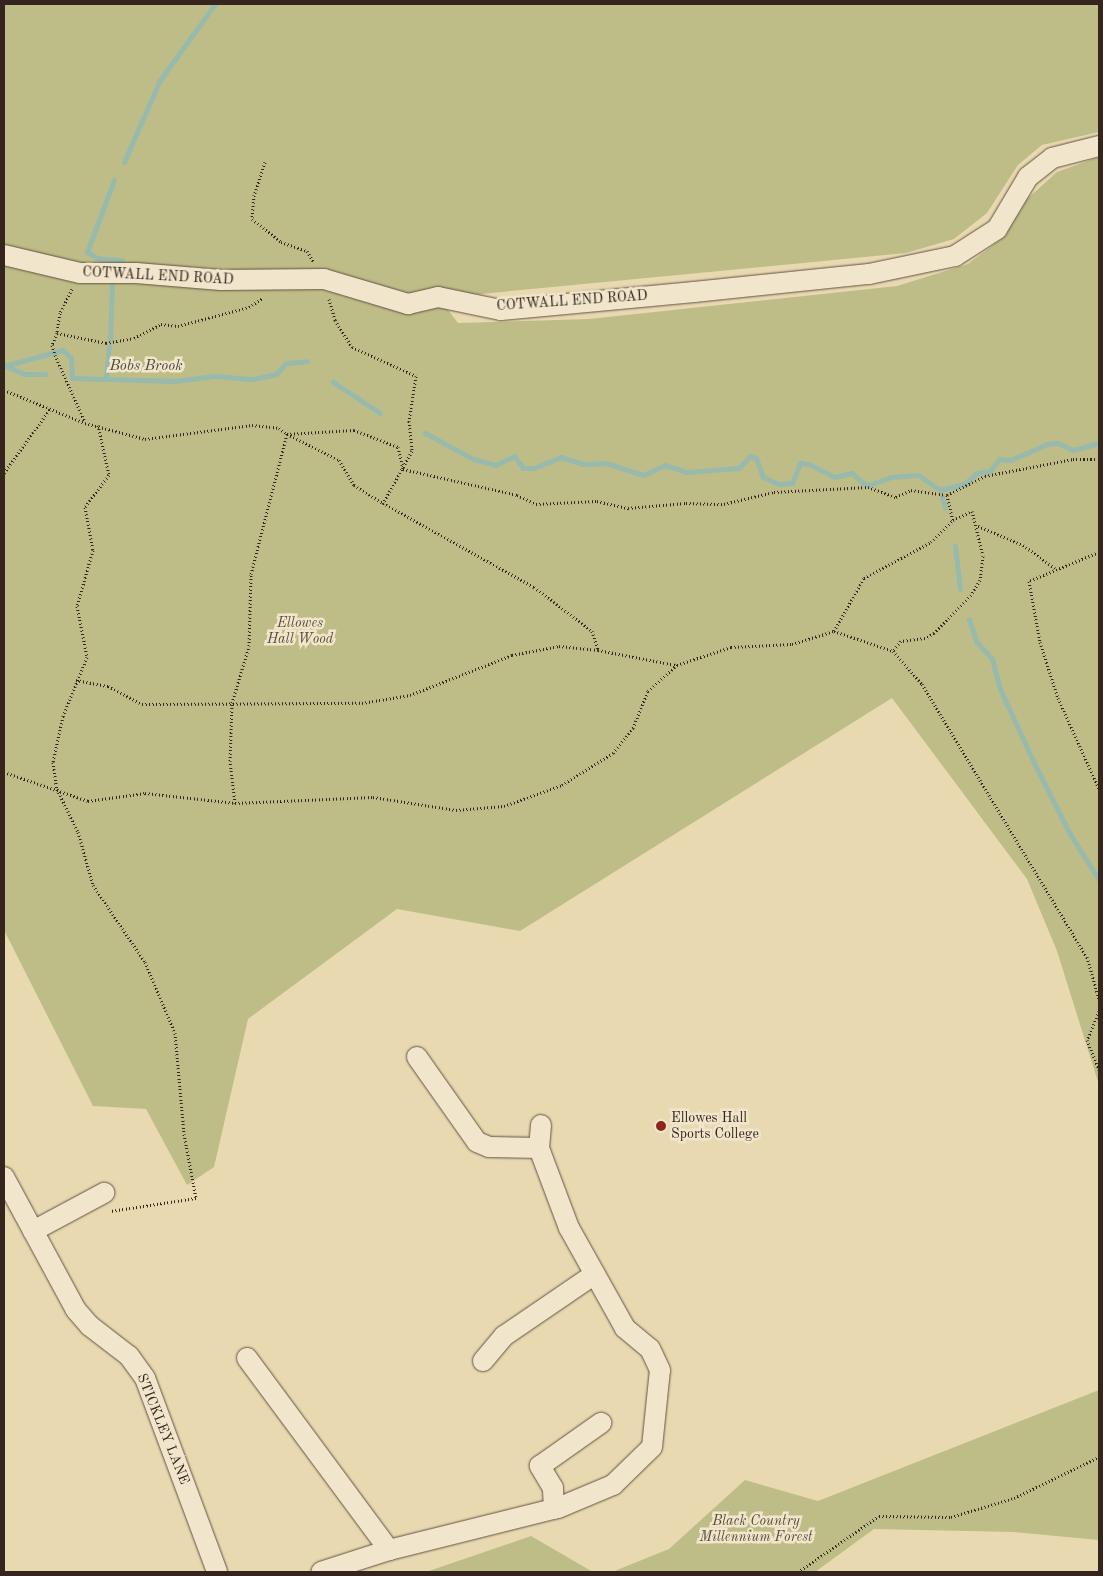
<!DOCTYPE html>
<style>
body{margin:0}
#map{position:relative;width:1103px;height:1576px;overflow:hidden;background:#e9d9b1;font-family:"Old Standard TT",serif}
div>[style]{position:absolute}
.green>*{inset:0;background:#bebd87}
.stream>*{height:5px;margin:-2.5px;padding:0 2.5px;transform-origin:2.5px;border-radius:2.5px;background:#97baac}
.path>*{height:3px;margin-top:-1.5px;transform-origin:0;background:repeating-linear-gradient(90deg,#35251e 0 1px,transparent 0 3.5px)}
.roads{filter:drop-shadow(0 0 1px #625243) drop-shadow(0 0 1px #625243)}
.minor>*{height:20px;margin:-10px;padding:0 10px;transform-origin:10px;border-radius:10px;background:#f1e6cc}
.dots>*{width:14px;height:14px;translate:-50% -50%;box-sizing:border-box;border:2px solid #f1e6cc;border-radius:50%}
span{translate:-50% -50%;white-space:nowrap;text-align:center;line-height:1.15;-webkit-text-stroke:5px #f1e6cc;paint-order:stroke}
.street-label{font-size:14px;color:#35251e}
.park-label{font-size:14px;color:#574b38;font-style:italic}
.poi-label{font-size:14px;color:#35251e}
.left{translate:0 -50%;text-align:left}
.water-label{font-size:15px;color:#4e4a42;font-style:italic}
.frame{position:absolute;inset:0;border:5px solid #35251e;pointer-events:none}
</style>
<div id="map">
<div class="green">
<i style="clip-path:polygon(4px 4px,1099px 4px,1099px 132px,1042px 145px,1018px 165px,987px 213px,954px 239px,906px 253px,439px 298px,458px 323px,589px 319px,897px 286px,968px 264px,1004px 237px,1027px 199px,1057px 172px,1099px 157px,1099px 1085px,1057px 951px,1027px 879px,892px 698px,520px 931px,397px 909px,248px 1019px,214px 1167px,187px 1185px,146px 1109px,93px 1106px,4px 930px)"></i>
<i style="clip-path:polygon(1099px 1390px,1099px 1540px,1014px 1532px,874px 1529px,815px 1572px,612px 1572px,669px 1549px,745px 1480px,818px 1501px)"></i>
<i style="clip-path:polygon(531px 1536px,593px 1572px,426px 1572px)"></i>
</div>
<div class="stream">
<i style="left:124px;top:162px;width:90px;rotate:-66.3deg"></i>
<i style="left:160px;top:80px;width:94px;rotate:-54.1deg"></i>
<i style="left:114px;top:180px;width:77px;rotate:110.6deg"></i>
<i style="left:87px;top:252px;width:12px;rotate:31deg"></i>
<i style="left:97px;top:258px;width:25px;rotate:5deg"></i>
<i style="left:110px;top:340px;width:56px;rotate:-88deg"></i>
<i style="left:4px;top:366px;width:61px;rotate:-15.2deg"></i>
<i style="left:63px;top:350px;width:11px;rotate:45deg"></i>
<i style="left:71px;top:358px;width:20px;rotate:87deg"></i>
<i style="left:72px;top:378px;width:102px;rotate:1.7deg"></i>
<i style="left:174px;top:381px;width:41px;rotate:-7deg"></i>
<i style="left:215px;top:376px;width:38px;rotate:5deg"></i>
<i style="left:253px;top:379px;width:24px;rotate:-12deg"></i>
<i style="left:276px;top:374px;width:15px;rotate:-48deg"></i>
<i style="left:286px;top:363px;width:21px;rotate:-5deg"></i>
<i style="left:6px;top:366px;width:20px;rotate:24deg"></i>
<i style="left:24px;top:374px;width:21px"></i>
<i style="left:106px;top:379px;width:33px;rotate:-85deg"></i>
<i style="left:333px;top:382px;width:56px;rotate:33.4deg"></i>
<i style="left:425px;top:433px;width:55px;rotate:28.4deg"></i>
<i style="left:473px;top:459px;width:23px;rotate:15deg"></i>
<i style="left:495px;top:465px;width:21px;rotate:-25deg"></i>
<i style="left:514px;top:456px;width:15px;rotate:53deg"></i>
<i style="left:523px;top:468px;width:11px"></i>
<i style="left:534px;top:468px;width:29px;rotate:-22deg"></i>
<i style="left:561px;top:457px;width:23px;rotate:18deg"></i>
<i style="left:583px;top:464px;width:23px;rotate:-2deg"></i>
<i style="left:606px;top:463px;width:39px;rotate:18deg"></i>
<i style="left:643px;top:475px;width:24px;rotate:-24deg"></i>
<i style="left:665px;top:465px;width:22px;rotate:18deg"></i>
<i style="left:686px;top:472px;width:53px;rotate:-4.3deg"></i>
<i style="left:739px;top:468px;width:16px;rotate:-47deg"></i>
<i style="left:750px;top:456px;width:6px;rotate:18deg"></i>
<i style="left:756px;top:458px;width:20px;rotate:70deg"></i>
<i style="left:763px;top:477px;width:17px;rotate:24deg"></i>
<i style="left:779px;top:484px;width:13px;rotate:-4deg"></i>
<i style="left:792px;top:483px;width:22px;rotate:-68deg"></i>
<i style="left:800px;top:463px;width:9px;rotate:6deg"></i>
<i style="left:809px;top:464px;width:28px;rotate:27deg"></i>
<i style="left:834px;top:477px;width:18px;rotate:-13deg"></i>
<i style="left:852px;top:473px;width:15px;rotate:42deg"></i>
<i style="left:863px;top:483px;width:6px;rotate:18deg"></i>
<i style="left:869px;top:485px;width:23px;rotate:-20deg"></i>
<i style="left:891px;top:477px;width:27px;rotate:-4deg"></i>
<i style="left:918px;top:475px;width:27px;rotate:34deg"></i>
<i style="left:940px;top:490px;width:25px;rotate:-14deg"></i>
<i style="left:964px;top:484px;width:17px;rotate:-40deg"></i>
<i style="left:977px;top:473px;width:13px;rotate:-9deg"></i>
<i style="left:990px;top:471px;width:15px;rotate:-53deg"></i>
<i style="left:999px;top:459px;width:12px;rotate:5deg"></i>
<i style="left:1011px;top:460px;width:39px;rotate:-24deg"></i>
<i style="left:1047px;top:444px;width:11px;rotate:-5deg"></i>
<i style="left:1058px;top:443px;width:17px;rotate:25deg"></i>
<i style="left:1073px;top:450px;width:27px;rotate:-15deg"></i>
<i style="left:942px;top:497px;width:11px;rotate:75deg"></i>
<i style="left:955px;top:546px;width:43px;rotate:83.4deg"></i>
<i style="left:969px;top:619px;width:23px;rotate:72deg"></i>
<i style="left:976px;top:641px;width:24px;rotate:48deg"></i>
<i style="left:992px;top:659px;width:31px;rotate:75deg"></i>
<i style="left:1000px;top:689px;width:81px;rotate:65.3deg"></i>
<i style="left:1034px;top:763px;width:80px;rotate:63.1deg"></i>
<i style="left:1070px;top:834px;width:54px;rotate:57.8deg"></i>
</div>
<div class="path">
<i style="left:265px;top:162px;width:35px;rotate:108deg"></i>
<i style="left:254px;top:195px;width:24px;rotate:95deg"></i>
<i style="left:252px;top:219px;width:37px;rotate:38deg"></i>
<i style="left:281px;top:242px;width:28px;rotate:19deg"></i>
<i style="left:307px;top:251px;width:12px;rotate:59deg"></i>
<i style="left:72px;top:289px;width:27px;rotate:117deg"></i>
<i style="left:60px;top:313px;width:20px;rotate:99deg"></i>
<i style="left:57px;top:333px;width:50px;rotate:11.5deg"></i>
<i style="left:106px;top:343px;width:28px;rotate:-10deg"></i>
<i style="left:134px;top:338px;width:30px;rotate:-27deg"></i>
<i style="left:161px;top:324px;width:17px;rotate:7deg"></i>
<i style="left:178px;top:326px;width:73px;rotate:-15deg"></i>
<i style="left:249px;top:307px;width:17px;rotate:-33deg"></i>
<i style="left:329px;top:299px;width:22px;rotate:74deg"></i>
<i style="left:335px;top:320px;width:32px;rotate:58deg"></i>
<i style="left:352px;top:347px;width:70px;rotate:24.4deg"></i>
<i style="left:416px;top:376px;width:46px;rotate:98.8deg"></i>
<i style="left:409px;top:421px;width:30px;rotate:84deg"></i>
<i style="left:412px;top:451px;width:60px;rotate:119.1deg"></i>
<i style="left:383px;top:503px;width:173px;rotate:29.1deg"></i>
<i style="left:534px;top:587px;width:73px;rotate:37.2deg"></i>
<i style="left:592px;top:631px;width:20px;rotate:72deg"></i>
<i style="left:598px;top:650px;width:79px;rotate:10.9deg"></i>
<i style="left:57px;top:333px;width:13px;rotate:113deg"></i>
<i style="left:52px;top:345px;width:10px;rotate:73deg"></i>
<i style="left:55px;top:355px;width:73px;rotate:65.9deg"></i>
<i style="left:4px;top:390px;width:87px;rotate:22.2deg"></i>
<i style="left:85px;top:423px;width:62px;rotate:14.9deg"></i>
<i style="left:145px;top:439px;width:108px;rotate:-7.5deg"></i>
<i style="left:252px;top:425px;width:27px;rotate:6deg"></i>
<i style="left:279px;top:428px;width:10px;rotate:37deg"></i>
<i style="left:287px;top:434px;width:67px;rotate:-3.4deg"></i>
<i style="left:354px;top:430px;width:47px;rotate:21.1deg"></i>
<i style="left:398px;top:447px;width:23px;rotate:77deg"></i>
<i style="left:403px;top:469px;width:117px;rotate:12.8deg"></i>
<i style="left:517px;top:495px;width:21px;rotate:25deg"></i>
<i style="left:536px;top:504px;width:61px;rotate:-2.8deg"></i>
<i style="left:597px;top:501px;width:32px;rotate:13deg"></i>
<i style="left:628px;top:508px;width:58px;rotate:-4.9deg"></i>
<i style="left:686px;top:503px;width:38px;rotate:2deg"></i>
<i style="left:724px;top:504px;width:51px;rotate:-13.5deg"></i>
<i style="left:774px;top:492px;width:94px;rotate:-3deg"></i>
<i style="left:868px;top:487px;width:30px;rotate:20deg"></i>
<i style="left:896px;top:497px;width:17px;rotate:-25deg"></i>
<i style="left:911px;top:490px;width:36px;rotate:8deg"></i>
<i style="left:947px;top:495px;width:42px;rotate:-26.6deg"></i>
<i style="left:985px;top:476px;width:90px;rotate:-10.9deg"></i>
<i style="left:1073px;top:459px;width:26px"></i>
<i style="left:98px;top:425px;width:51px;rotate:77.6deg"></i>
<i style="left:109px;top:475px;width:40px;rotate:127deg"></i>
<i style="left:85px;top:507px;width:44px;rotate:79.5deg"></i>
<i style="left:93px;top:550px;width:58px;rotate:105.9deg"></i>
<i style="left:77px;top:606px;width:52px;rotate:78.9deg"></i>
<i style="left:87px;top:657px;width:64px;rotate:112.1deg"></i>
<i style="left:63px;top:716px;width:47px;rotate:102.3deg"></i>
<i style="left:53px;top:762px;width:27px;rotate:82deg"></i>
<i style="left:57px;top:789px;width:48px;rotate:64deg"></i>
<i style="left:78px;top:832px;width:55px;rotate:74.2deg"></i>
<i style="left:93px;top:885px;width:93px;rotate:56deg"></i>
<i style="left:145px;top:962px;width:77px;rotate:67.1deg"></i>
<i style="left:175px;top:1033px;width:101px;rotate:84.9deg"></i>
<i style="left:184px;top:1134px;width:65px;rotate:79.4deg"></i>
<i style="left:196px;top:1198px;width:86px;rotate:171.3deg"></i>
<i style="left:4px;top:473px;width:79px;rotate:-54.3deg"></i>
<i style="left:947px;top:495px;width:26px;rotate:77deg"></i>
<i style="left:978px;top:526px;width:49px;rotate:22.9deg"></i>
<i style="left:1023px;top:545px;width:41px;rotate:36deg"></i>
<i style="left:1099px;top:552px;width:76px;rotate:157.5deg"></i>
<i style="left:1029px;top:581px;width:62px;rotate:79.8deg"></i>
<i style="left:1040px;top:642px;width:59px;rotate:72.2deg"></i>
<i style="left:1058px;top:698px;width:100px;rotate:65.7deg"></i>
<i style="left:834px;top:631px;width:61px;rotate:-60.5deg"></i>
<i style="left:864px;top:578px;width:76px;rotate:-28.2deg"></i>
<i style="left:931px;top:542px;width:31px;rotate:-45deg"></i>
<i style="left:953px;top:520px;width:21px;rotate:-25deg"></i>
<i style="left:972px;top:511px;width:46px;rotate:76.3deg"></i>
<i style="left:983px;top:556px;width:24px;rotate:97deg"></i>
<i style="left:980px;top:580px;width:17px;rotate:121deg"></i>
<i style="left:971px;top:595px;width:53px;rotate:134.2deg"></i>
<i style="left:934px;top:633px;width:10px;rotate:151deg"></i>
<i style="left:925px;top:638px;width:24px;rotate:173deg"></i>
<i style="left:901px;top:641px;width:13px;rotate:129deg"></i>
<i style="left:76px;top:680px;width:33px;rotate:11deg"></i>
<i style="left:108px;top:686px;width:38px;rotate:28deg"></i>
<i style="left:142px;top:704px;width:220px;rotate:-0.3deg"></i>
<i style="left:362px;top:703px;width:49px;rotate:-9.5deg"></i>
<i style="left:410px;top:695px;width:110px;rotate:-21.4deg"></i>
<i style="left:512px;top:655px;width:48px;rotate:-10.8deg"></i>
<i style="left:559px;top:646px;width:39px;rotate:6deg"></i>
<i style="left:4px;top:772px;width:89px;rotate:19deg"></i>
<i style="left:88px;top:801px;width:58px;rotate:-8deg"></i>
<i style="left:145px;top:793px;width:91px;rotate:6.3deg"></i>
<i style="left:235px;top:803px;width:138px;rotate:-2.5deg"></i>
<i style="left:373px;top:797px;width:84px;rotate:8.9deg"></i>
<i style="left:456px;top:810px;width:48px;rotate:-4.8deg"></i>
<i style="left:504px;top:806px;width:62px;rotate:-19.9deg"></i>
<i style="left:562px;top:785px;width:60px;rotate:-32.1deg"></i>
<i style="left:613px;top:753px;width:32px;rotate:-51deg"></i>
<i style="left:633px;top:728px;width:40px;rotate:-68deg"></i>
<i style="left:648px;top:691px;width:39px;rotate:-42deg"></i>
<i style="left:677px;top:665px;width:57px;rotate:-18.4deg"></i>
<i style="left:731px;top:647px;width:61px;rotate:-2.8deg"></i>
<i style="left:792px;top:644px;width:44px;rotate:-17.2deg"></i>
<i style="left:834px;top:631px;width:62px;rotate:18.7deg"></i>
<i style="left:893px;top:651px;width:44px;rotate:48.7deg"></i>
<i style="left:922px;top:684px;width:319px;rotate:58.9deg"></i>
<i style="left:1087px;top:957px;width:44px;rotate:74.1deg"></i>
<i style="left:235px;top:803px;width:42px;rotate:-96.8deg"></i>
<i style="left:230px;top:761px;width:58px;rotate:-88deg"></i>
<i style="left:232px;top:703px;width:59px;rotate:-73.4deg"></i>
<i style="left:249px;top:646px;width:72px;rotate:-88.4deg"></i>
<i style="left:251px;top:574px;width:145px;rotate:-75.6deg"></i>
<i style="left:287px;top:434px;width:58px;rotate:26.6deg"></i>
<i style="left:339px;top:460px;width:29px;rotate:59deg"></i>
<i style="left:354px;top:485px;width:34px;rotate:32deg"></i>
<i style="left:1099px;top:1011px;width:31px;rotate:112deg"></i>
<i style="left:1087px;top:1040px;width:32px;rotate:68deg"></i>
<i style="left:798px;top:1572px;width:98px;rotate:-34.7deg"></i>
<i style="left:879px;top:1516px;width:72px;rotate:0.8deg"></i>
<i style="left:951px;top:1517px;width:66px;rotate:-16.8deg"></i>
<i style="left:1014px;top:1498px;width:94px;rotate:-25.8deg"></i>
</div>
<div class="roads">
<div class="minor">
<i style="left:4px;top:255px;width:78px;rotate:13.3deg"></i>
<i style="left:80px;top:273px;width:56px"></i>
<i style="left:136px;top:273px;width:85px;rotate:4.7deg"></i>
<i style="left:221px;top:280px;width:103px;rotate:-0.6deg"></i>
<i style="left:324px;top:279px;width:88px;rotate:16.6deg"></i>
<i style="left:408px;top:304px;width:31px;rotate:-13deg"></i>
<i style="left:438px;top:297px;width:64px;rotate:11.7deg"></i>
<i style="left:501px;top:310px;width:194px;rotate:-5.3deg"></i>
<i style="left:694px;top:292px;width:176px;rotate:-5.9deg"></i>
<i style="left:869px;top:274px;width:88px;rotate:-11.8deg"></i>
<i style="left:955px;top:256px;width:50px;rotate:-32.7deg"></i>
<i style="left:997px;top:229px;width:61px;rotate:-59.2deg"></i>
<i style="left:1028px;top:177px;width:31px;rotate:-38deg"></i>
<i style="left:1052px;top:158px;width:49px;rotate:-14.3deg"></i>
<i style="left:417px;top:1057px;width:104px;rotate:54.8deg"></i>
<i style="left:477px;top:1142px;width:13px;rotate:23deg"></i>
<i style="left:489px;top:1147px;width:50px;rotate:1.1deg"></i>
<i style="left:4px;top:1177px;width:151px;rotate:61.6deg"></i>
<i style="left:76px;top:1310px;width:21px;rotate:49deg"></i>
<i style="left:90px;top:1326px;width:49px;rotate:37.6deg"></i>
<i style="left:129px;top:1356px;width:27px;rotate:54deg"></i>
<i style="left:145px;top:1378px;width:207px;rotate:69.6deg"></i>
<i style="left:33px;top:1231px;width:81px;rotate:-28.2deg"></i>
<i style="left:247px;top:1358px;width:239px;rotate:53.5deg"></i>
<i style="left:389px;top:1550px;width:71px;rotate:162.1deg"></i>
<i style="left:483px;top:1361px;width:33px;rotate:-50deg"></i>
<i style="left:504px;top:1336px;width:110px;rotate:-34.3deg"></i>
<i style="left:554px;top:1509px;width:21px;rotate:-93deg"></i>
<i style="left:553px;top:1488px;width:26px;rotate:-121deg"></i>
<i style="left:540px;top:1466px;width:75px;rotate:-35.2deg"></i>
<i style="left:389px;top:1550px;width:174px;rotate:-14deg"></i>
<i style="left:558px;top:1508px;width:60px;rotate:-22.7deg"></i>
<i style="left:613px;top:1485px;width:54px;rotate:-44.3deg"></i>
<i style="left:652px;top:1447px;width:77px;rotate:-84.1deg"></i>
<i style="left:660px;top:1370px;width:23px;rotate:-115deg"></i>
<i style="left:650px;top:1349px;width:33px;rotate:-140deg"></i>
<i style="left:625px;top:1328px;width:115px;rotate:-119.2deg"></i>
<i style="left:569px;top:1228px;width:85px;rotate:-110.6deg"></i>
<i style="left:539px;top:1148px;width:23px;rotate:-85deg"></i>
</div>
</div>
<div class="dots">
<i style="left:661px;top:1126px;background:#8f2418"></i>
</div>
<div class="street-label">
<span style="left:158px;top:276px;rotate:3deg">COTWALL END ROAD</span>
<span style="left:572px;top:301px;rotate:-4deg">COTWALL END ROAD</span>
<span style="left:163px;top:1429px;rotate:68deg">STICKLEY LANE</span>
</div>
<div class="park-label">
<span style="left:300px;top:631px">Ellowes<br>Hall Wood</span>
<span style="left:756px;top:1529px">Black Country<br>Millennium Forest</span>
</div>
<div class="poi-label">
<span class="left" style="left:671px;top:1126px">Ellowes Hall<br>Sports College</span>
</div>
<div class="water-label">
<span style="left:146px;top:367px">Bobs Brook</span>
</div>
<div class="frame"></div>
</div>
